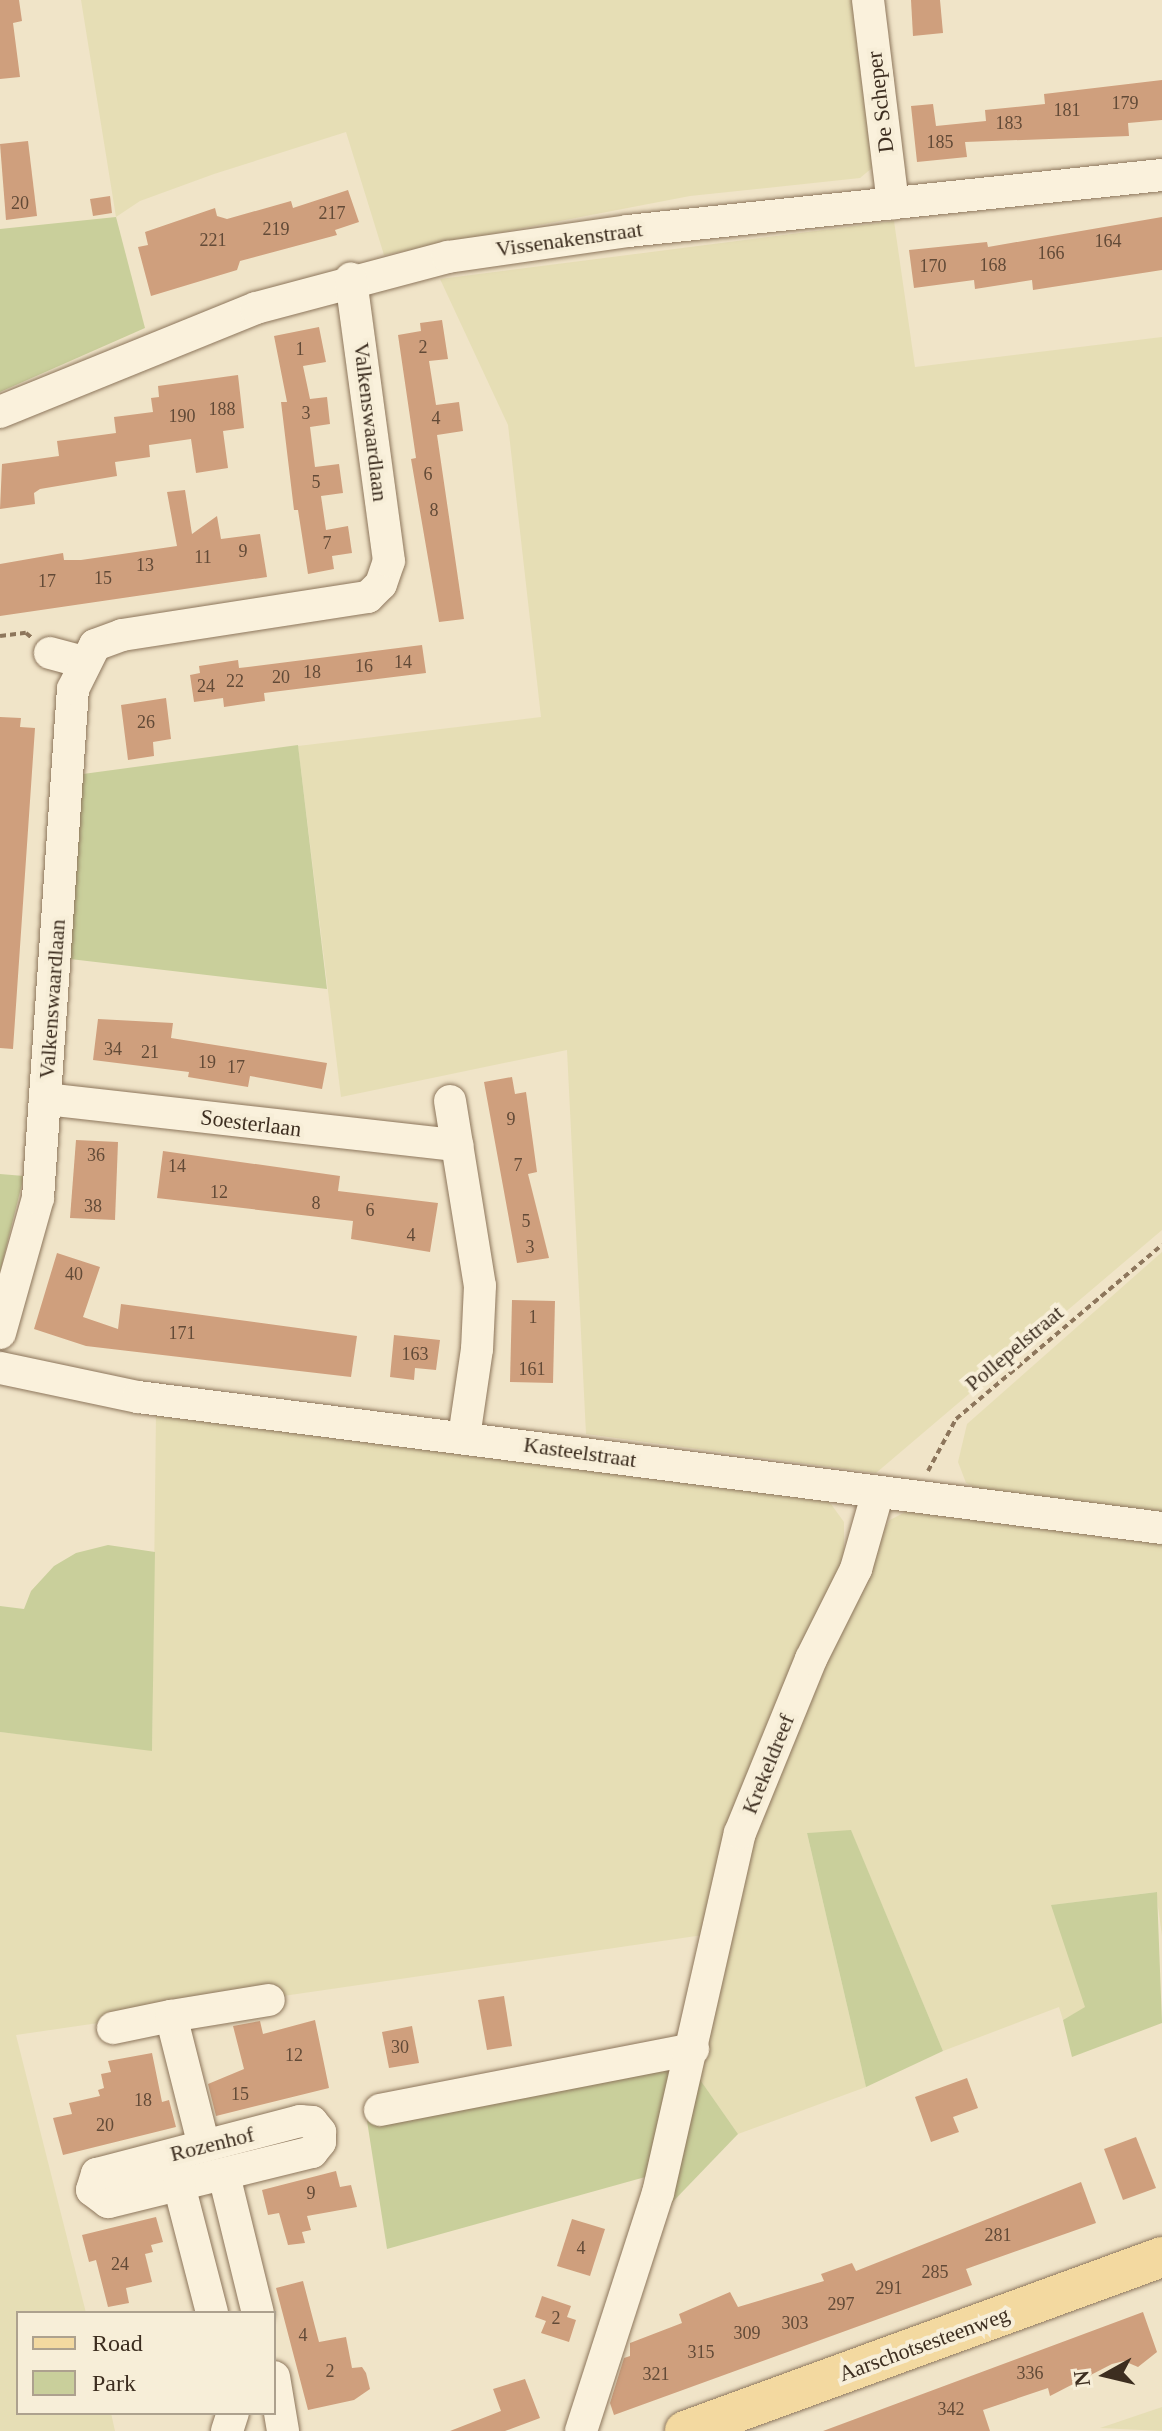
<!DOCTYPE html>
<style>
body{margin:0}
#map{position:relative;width:1162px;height:2431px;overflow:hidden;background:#f0e4c8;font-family:Georgia,serif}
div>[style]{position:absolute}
.farmland>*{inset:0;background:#e6deb5}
.green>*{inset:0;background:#c9cf9b}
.building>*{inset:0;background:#cf9f7d}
.path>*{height:4px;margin-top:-2px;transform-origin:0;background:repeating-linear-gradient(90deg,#8d765c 0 6px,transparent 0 10px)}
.roads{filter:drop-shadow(0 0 2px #8d765c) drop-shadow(0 0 2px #8d765c)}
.minor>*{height:32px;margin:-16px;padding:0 16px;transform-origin:16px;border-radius:16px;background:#faf1dc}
.major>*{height:40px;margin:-20px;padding:0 20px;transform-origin:20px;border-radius:20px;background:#f3d9a0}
span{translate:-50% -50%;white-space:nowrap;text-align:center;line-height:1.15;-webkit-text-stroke:8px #f7eed8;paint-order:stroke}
.number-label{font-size:18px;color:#624a37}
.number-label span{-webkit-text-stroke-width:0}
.street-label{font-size:22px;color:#3d2e20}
.legend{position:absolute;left:16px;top:2311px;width:260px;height:104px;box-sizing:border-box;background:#f7eed8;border:2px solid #ada18e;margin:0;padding:10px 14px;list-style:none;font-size:24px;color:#3d2e20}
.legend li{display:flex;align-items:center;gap:16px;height:40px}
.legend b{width:40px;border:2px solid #ada18e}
.north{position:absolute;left:1066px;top:2335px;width:80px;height:80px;-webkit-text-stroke:6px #f7eed8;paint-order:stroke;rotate:262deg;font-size:22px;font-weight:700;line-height:32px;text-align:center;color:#3d2e20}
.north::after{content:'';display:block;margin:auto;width:28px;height:36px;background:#3d2e20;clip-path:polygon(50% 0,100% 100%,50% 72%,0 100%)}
</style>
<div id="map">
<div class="farmland">
<i style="clip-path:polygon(81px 0,858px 0,872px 168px,860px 178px,690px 196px,384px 255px,346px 132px,214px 174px,140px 201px,116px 217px)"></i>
<i style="clip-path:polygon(894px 221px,915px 367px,1162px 337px,1162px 1230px,876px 1473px,586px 1434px,567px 1050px,341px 1097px,298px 746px,541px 717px,508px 425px,440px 279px)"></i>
<i style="clip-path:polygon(1162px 1252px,1162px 1512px,979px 1489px,966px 1483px,958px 1462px,967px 1424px)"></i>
<i style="clip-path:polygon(156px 1413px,828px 1500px,844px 1522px,844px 1576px,710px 1934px,16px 2035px,86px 2313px,18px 2313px,18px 2413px,111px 2413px,115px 2431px,0 2431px,0 1732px,152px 1750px)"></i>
<i style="clip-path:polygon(909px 1510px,1162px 1539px,1162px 1936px,1156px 1892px,1052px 1905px,1086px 2007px,1063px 2020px,1059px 2007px,943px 2051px,851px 1831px,807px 1833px,866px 2087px,738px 2134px,694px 2071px,747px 1832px,869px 1556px,890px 1520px)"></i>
<i style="clip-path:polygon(1162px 2407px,1162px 2431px,1100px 2428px)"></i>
</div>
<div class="green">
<i style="clip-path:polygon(116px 217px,145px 328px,0 392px,0 229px)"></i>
<i style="clip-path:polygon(298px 745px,327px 989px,70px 959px,83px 774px)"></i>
<i style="clip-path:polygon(0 1174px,24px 1176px,0 1272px)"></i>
<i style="clip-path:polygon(108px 1545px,155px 1552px,152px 1751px,0 1732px,0 1606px,24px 1609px,31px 1591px,54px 1566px,76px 1553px)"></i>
<i style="clip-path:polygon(851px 1830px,943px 2051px,866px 2087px,807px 1833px)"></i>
<i style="clip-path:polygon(1157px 1892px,1162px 2023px,1072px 2057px,1063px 2020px,1085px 2007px,1051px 1905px)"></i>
<i style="clip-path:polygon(682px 2058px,656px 2174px,387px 2249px,367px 2121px)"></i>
<i style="clip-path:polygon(694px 2071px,738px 2134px,661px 2214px)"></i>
</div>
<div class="building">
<i style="clip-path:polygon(0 0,19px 0,22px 21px,13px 23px,20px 77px,0 79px)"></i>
<i style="clip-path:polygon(911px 0,940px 0,943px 33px,913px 36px)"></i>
<i style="clip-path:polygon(1162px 80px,1162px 120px,1128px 123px,1129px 136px,965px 142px,967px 157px,917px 162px,911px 106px,933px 104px,936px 126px,986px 121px,985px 110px,1045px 104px,1044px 94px)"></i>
<i style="clip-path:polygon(28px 141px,37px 216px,6px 220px,0 144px)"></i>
<i style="clip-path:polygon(348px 190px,359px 222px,335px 230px,337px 235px,240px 261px,237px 270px,151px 296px,138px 247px,148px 245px,145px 232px,215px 208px,217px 216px,227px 219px,291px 201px,293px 208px)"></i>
<i style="clip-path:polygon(110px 196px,112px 213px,93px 216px,90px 199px)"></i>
<i style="clip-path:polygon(1162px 217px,1162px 270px,1033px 290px,1032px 280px,975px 289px,974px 280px,914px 288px,909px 250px,987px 242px,988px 247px)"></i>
<i style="clip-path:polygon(442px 320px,448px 359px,429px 361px,436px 405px,459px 402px,463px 431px,437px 435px,464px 619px,439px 622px,411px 459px,416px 458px,398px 335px,421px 331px,420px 323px)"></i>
<i style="clip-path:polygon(319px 327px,326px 362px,303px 366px,310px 399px,327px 397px,330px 424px,310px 427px,315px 467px,339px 464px,343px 493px,321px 496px,326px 530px,348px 526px,352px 553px,332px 556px,334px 569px,308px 574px,298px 510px,294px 510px,281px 402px,287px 402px,274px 336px)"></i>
<i style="clip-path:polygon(238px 375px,244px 428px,223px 431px,228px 468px,196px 473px,191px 439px,149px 445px,150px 457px,115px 462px,117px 476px,40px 489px,34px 493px,35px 504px,0 509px,2px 464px,59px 456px,57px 441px,116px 433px,114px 417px,153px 412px,151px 398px,159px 397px,158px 386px)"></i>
<i style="clip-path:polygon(185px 490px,192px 534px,217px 516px,221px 539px,260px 534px,267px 577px,0 616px,0 564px,63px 553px,64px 560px,81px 560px,177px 546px,167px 492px)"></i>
<i style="clip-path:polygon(422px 645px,426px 673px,264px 693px,265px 701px,224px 707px,223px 698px,194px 702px,190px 675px,200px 673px,199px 666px,238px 660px,239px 668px,248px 667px)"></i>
<i style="clip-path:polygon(166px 698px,171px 739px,153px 742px,154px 756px,128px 760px,121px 705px)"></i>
<i style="clip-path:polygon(0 717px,21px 718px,20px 727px,35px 728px,13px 1049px,0 1048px)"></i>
<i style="clip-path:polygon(98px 1019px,173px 1023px,171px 1038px,327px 1063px,322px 1089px,250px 1076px,248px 1087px,188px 1077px,189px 1072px,93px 1060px)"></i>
<i style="clip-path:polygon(512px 1077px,515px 1094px,526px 1092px,537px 1172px,528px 1174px,549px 1258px,517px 1263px,484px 1082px)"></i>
<i style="clip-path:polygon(76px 1140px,118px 1142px,115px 1220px,70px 1218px)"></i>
<i style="clip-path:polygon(163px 1151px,340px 1176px,338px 1191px,438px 1203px,430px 1252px,351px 1239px,353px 1221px,157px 1198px)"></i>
<i style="clip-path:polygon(57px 1253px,100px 1267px,83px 1317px,118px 1329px,121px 1304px,357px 1336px,351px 1377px,86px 1346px,34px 1329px)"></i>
<i style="clip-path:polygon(512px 1300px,555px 1301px,553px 1383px,510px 1382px)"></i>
<i style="clip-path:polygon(394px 1335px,440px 1340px,436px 1370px,415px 1368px,414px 1380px,390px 1377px)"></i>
<i style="clip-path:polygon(504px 1996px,512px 2046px,487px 2050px,478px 2000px)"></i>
<i style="clip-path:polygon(315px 2020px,329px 2088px,216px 2116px,208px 2084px,244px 2069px,233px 2026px,260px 2021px,263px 2034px)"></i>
<i style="clip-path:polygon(412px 2026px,419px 2063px,389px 2068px,382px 2032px)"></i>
<i style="clip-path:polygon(152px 2053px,162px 2102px,169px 2100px,176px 2127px,63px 2155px,53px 2118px,72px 2114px,69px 2103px,100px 2096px,98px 2090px,104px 2088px,101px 2074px,111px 2072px,108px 2061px)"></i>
<i style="clip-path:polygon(967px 2078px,978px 2108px,953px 2117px,959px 2132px,931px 2142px,915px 2097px)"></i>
<i style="clip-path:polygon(1136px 2137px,1156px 2188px,1123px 2200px,1104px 2149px)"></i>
<i style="clip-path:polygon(336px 2171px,340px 2187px,351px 2185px,357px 2207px,307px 2216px,311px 2230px,302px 2232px,305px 2243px,288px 2245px,279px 2213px,268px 2215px,262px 2190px)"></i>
<i style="clip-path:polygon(1081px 2182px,1096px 2223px,966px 2269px,972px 2285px,614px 2415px,610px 2403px,624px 2358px,630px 2356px,630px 2343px,682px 2323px,679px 2314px,730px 2292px,738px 2307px,824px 2281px,821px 2274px,852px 2263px,856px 2271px)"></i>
<i style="clip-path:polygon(156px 2217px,163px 2242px,151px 2245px,153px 2252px,145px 2254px,152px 2282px,126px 2288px,129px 2303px,108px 2307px,96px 2260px,89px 2262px,82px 2235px)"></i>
<i style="clip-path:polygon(572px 2219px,605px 2229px,590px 2276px,557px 2266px)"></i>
<i style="clip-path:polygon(303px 2281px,319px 2342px,346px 2337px,352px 2368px,362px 2367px,366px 2373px,370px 2389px,354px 2400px,308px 2410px,276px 2288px)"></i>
<i style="clip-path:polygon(542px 2296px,571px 2306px,567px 2317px,576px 2320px,569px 2342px,541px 2333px,546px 2321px,535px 2317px)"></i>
<i style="clip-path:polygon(1143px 2312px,1157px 2352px,1138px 2367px,1124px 2361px,1112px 2364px,1050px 2396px,1048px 2388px,983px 2410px,990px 2431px,823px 2431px)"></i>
<i style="clip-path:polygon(525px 2379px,540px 2418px,505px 2431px,450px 2431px,501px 2411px,493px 2389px)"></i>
</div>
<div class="path">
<i style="left:0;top:636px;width:26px;rotate:-7deg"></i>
<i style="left:26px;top:633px;width:8px;rotate:40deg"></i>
<i style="left:928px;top:1471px;width:59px;rotate:-61.7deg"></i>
<i style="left:956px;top:1419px;width:270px;rotate:-40.2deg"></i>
</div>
<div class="roads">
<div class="minor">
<i style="left:868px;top:0;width:205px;rotate:83deg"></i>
<i style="left:0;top:412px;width:276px;rotate:-22.1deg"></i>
<i style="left:256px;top:308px;width:199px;rotate:-14.9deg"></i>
<i style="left:448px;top:257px;width:182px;rotate:-8.2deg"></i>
<i style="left:628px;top:231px;width:537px;rotate:-5.99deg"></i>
<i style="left:50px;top:653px;width:35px;rotate:15deg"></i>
<i style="left:45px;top:1099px;width:415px;rotate:6.4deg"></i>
<i style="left:450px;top:1101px;width:187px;rotate:80.8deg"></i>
<i style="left:480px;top:1286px;width:63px;rotate:92.7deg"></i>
<i style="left:477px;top:1349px;width:89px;rotate:98.4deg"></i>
<i style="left:0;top:1333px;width:140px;rotate:-74.3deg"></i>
<i style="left:38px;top:1198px;width:510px;rotate:-86.07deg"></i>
<i style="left:73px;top:689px;width:49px;rotate:-63.4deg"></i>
<i style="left:95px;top:645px;width:29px;rotate:-20deg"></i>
<i style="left:122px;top:635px;width:249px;rotate:-8.8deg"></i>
<i style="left:368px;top:597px;width:18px;rotate:-45deg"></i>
<i style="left:381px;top:584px;width:24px;rotate:-71deg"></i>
<i style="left:389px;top:561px;width:285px;rotate:-97.7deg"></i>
<i style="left:0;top:1368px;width:141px;rotate:11.9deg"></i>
<i style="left:138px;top:1397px;width:1032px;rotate:7.29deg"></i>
<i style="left:113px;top:2028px;width:59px;rotate:-11.7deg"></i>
<i style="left:380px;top:2110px;width:319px;rotate:-11deg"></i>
<i style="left:300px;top:2121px;width:12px;rotate:5deg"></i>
<i style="left:312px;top:2122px;width:13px;rotate:51deg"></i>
<i style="left:320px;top:2132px;width:10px;rotate:90deg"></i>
<i style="left:320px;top:2142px;width:13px;rotate:129deg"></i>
<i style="left:312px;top:2152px;width:210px;rotate:166.2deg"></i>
<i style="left:108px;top:2202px;width:20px;rotate:-143deg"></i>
<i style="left:92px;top:2190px;width:17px;rotate:-73deg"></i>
<i style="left:97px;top:2174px;width:210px;rotate:-14.6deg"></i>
<i style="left:204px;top:2146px;width:134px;rotate:-104.2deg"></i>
<i style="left:171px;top:2016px;width:99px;rotate:-9.3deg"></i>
<i style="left:224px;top:2175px;width:142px;rotate:76.2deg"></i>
<i style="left:179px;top:2185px;width:132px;rotate:75.5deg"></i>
<i style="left:274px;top:2377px;width:55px;rotate:80.5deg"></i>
<i style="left:227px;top:2431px;width:19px;rotate:-72deg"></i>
<i style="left:581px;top:2431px;width:250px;rotate:-72.1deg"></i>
<i style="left:658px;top:2193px;width:369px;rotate:-77.2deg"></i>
<i style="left:740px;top:1833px;width:188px;rotate:-67.8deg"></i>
<i style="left:811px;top:1659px;width:101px;rotate:-63.4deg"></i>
<i style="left:856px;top:1569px;width:80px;rotate:-74.1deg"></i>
</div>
<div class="major">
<i style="left:685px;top:2431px;width:508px;rotate:-20.04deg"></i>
</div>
</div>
<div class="number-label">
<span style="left:1125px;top:103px">179</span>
<span style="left:1067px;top:110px">181</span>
<span style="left:1009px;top:123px">183</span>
<span style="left:940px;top:142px">185</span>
<span style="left:20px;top:203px">20</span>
<span style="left:332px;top:213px">217</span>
<span style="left:276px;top:229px">219</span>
<span style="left:213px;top:240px">221</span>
<span style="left:1108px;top:241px">164</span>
<span style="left:1051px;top:253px">166</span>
<span style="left:993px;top:265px">168</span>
<span style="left:933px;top:266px">170</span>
<span style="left:423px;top:347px">2</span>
<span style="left:300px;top:349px">1</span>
<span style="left:222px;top:409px">188</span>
<span style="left:306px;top:413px">3</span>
<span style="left:182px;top:416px">190</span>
<span style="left:436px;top:418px">4</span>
<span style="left:428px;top:474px">6</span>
<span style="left:316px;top:482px">5</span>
<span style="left:434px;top:510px">8</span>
<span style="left:327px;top:543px">7</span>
<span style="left:243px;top:551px">9</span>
<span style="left:203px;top:557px">11</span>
<span style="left:145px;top:565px">13</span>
<span style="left:103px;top:578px">15</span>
<span style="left:47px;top:581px">17</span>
<span style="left:403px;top:662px">14</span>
<span style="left:364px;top:666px">16</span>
<span style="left:312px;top:672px">18</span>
<span style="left:281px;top:677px">20</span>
<span style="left:235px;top:681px">22</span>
<span style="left:206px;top:686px">24</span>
<span style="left:146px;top:722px">26</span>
<span style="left:113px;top:1049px">34</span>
<span style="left:150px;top:1052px">21</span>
<span style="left:207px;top:1062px">19</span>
<span style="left:236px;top:1067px">17</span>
<span style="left:511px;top:1119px">9</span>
<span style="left:96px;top:1155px">36</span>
<span style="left:518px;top:1165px">7</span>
<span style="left:177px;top:1166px">14</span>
<span style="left:219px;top:1192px">12</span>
<span style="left:316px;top:1203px">8</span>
<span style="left:93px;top:1206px">38</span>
<span style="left:370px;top:1210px">6</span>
<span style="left:526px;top:1221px">5</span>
<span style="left:411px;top:1235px">4</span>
<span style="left:530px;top:1247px">3</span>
<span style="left:74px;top:1274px">40</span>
<span style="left:533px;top:1317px">1</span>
<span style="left:182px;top:1333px">171</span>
<span style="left:415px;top:1354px">163</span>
<span style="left:532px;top:1369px">161</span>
<span style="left:400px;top:2047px">30</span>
<span style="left:294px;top:2055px">12</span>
<span style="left:240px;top:2094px">15</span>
<span style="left:143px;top:2100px">18</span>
<span style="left:105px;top:2125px">20</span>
<span style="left:311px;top:2193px">9</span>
<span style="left:998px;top:2235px">281</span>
<span style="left:581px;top:2248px">4</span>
<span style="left:120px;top:2264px">24</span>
<span style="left:935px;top:2272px">285</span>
<span style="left:889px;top:2288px">291</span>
<span style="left:841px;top:2304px">297</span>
<span style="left:556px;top:2318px">2</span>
<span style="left:795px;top:2323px">303</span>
<span style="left:747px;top:2333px">309</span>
<span style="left:303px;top:2335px">4</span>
<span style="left:701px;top:2352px">315</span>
<span style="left:330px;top:2371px">2</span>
<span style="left:1030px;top:2373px">336</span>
<span style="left:656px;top:2374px">321</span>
<span style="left:951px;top:2409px">342</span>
</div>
<div class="street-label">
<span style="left:880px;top:102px;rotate:-97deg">De Scheper</span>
<span style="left:569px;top:239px;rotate:-8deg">Vissenakenstraat</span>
<span style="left:371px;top:422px;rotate:83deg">Valkenswaardlaan</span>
<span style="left:52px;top:999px;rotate:-86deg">Valkenswaardlaan</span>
<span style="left:251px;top:1123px;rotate:7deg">Soesterlaan</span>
<span style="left:1014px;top:1348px;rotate:-40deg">Pollepelstraat</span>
<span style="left:580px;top:1452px;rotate:8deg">Kasteelstraat</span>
<span style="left:768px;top:1764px;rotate:-68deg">Krekeldreef</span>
<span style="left:212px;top:2144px;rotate:-14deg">Rozenhof</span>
<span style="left:924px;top:2344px;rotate:-20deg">Aarschotsesteenweg</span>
</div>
<ul class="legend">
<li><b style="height:10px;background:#f3d9a0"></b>Road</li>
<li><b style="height:22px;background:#c9cf9b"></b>Park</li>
</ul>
<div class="north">N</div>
</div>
